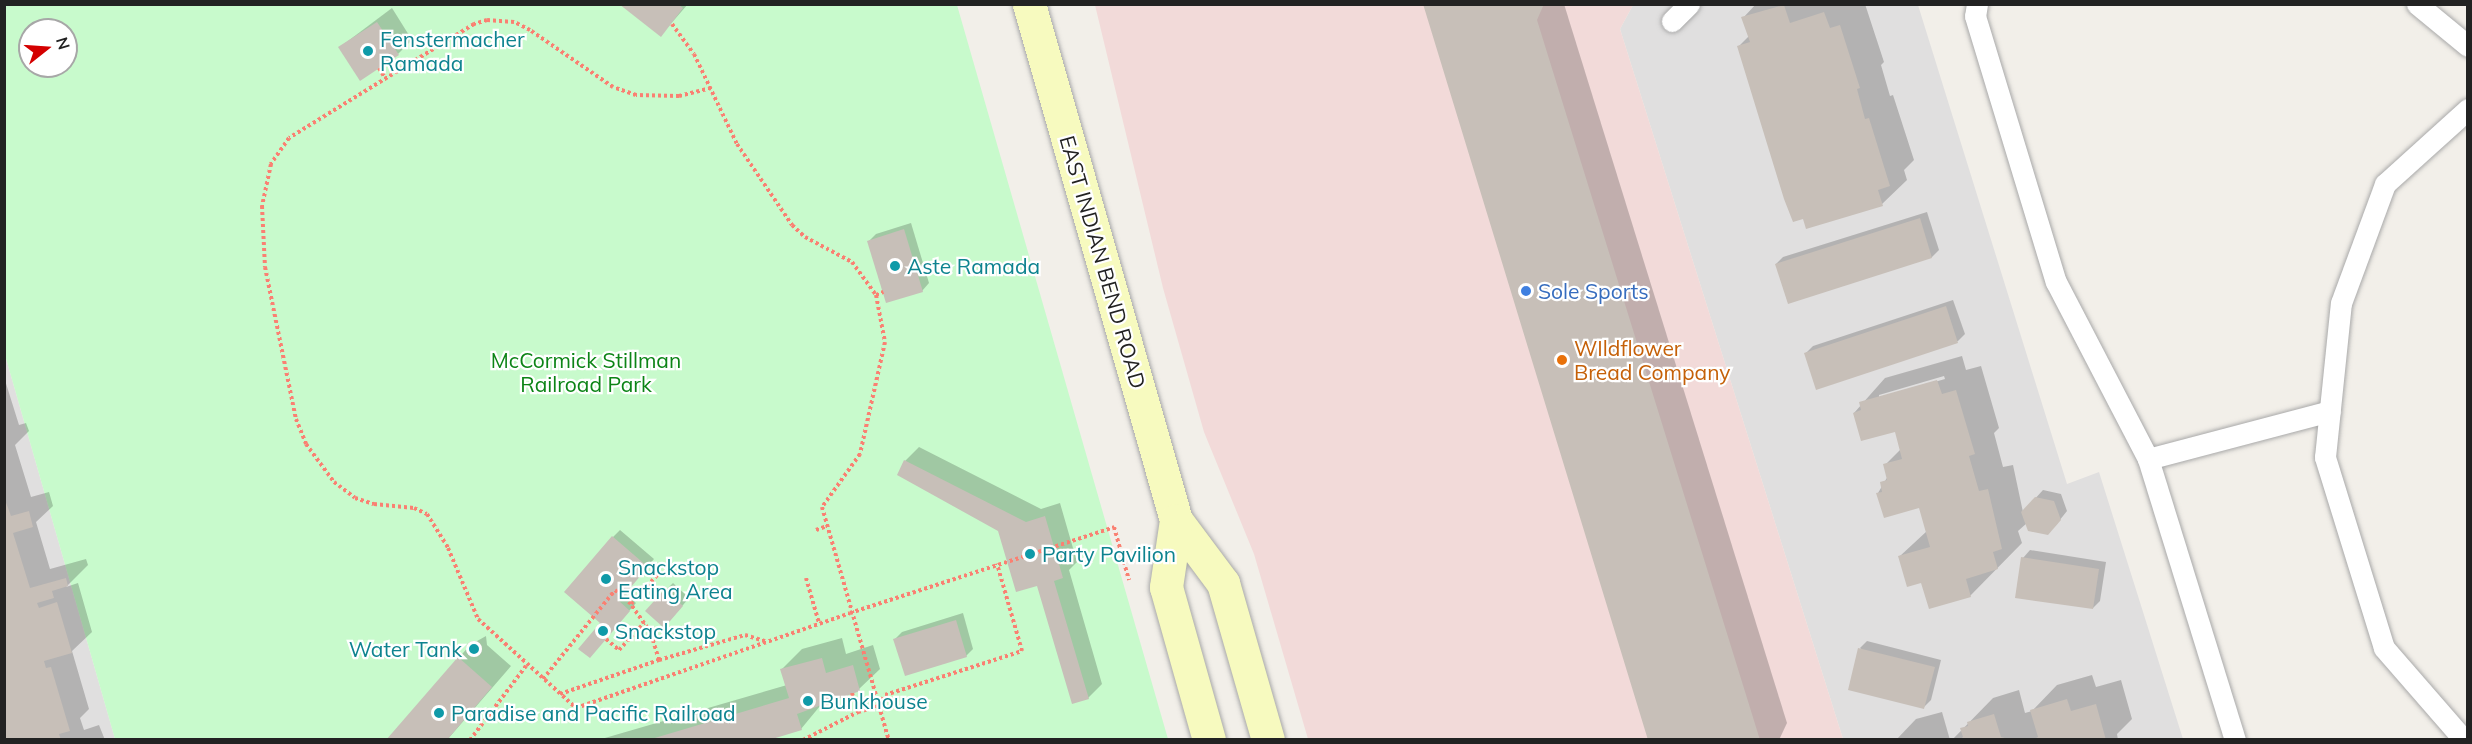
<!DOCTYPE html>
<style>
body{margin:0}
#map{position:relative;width:2472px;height:744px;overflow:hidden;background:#f2efe9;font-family:Mulish,sans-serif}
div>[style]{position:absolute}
.residential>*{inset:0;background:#e0dfdf}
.commercial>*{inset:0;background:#f2dad9}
.park>*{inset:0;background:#c8facc}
.shadow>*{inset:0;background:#0003}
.building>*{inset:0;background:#c7bfb8}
.round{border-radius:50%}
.path>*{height:4px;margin-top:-2px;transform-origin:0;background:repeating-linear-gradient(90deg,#fa8072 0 3px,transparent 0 6px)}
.roads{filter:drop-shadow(0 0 2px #a9a9a9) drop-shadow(0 0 2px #a9a9a9)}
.service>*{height:21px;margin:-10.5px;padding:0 10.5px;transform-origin:10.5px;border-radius:10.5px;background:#fff}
.secondary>*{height:33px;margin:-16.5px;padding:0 16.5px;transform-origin:16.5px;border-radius:16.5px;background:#f7fabf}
.dots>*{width:16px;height:16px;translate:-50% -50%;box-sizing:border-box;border:3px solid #fff;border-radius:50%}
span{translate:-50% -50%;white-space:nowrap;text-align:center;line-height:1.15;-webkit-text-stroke:4.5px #fff;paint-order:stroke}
.culture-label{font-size:21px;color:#0d838f}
.left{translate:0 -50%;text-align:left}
.right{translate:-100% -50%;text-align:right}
.street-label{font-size:21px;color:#222}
.shop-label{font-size:21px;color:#366cbe}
.food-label{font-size:21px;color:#c56008}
.park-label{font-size:21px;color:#0c8416}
.frame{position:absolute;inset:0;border:6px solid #222;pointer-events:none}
.north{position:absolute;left:18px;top:18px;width:60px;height:60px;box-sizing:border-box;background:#fff;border:2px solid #a7a7a7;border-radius:50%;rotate:73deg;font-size:16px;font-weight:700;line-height:24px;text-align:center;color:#222}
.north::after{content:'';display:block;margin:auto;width:21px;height:27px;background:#d40000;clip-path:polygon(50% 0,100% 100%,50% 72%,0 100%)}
</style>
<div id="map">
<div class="residential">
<i style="clip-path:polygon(1633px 5px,1918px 5px,2067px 484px,2099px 472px,2183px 739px,1843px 739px,1620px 29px)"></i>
<i style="clip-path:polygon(5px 355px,115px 739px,5px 739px)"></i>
</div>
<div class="commercial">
<i style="clip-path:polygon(1095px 5px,1633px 5px,1620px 29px,1843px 739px,1308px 739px,1254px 554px,1204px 432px,1163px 288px)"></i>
</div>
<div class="park">
<i style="clip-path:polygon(evenodd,5px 5px,957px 5px,1168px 739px,115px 739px,5px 355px,5px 5px,30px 30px,66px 30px,66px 66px,30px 66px,30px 30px)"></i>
</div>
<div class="shadow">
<i style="clip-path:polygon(621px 4px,688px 4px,661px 35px)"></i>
<i style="clip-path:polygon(1424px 4px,1564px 4px,1787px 723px,1779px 740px,1650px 740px)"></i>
<i style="clip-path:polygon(1756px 4px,1865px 4px,1884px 62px,1881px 65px,1890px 96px,1893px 95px,1914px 160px,1904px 170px,1907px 180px,1882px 204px,1738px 47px,1749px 36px,1743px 18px)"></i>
<i style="clip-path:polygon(392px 8px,412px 40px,398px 54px,340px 47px)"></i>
<i style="clip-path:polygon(1927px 212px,1939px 250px,1932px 257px,1788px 302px,1776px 264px,1783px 257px)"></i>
<i style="clip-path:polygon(911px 223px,929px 283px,922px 291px,869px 241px,876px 234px)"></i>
<i style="clip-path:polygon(1953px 300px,1965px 334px,1958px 341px,1817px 388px,1806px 353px,1813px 346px)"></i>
<i style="clip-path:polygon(evenodd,1962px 356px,1966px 370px,1981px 366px,1999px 428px,1994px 433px,2003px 467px,2013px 465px,2023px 512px,2043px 490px,2061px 494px,2067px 511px,2055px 526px,2027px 523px,2018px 531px,2022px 543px,1970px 596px,1922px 581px,1900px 556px,1927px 531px,1920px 506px,1878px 493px,1888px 476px,1885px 465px,1901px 449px,1896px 430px,1854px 413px,1885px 378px,1962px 356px,1944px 376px,1945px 379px,1879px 398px,1879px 395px,1944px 376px)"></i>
<i style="clip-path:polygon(4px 377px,19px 425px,26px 423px,29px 431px,15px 445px,31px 497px,49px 492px,53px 506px,36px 522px,50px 569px,86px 559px,88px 565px,66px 587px,78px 583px,92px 632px,72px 651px,89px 709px,80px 718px,84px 730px,99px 725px,105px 740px,4px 740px)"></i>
<i style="clip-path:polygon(919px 447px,1041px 509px,1060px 503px,1077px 562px,1069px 570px,1102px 684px,1088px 698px,1038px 584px,999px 530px,905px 461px)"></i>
<i style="clip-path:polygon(620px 530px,654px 559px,625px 593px,636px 603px,596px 649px,613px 537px)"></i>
<i style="clip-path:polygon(2030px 550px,2106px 562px,2100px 601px,2093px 608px,2023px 558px)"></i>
<i style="clip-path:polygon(673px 583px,689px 598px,671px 619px,666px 590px)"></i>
<i style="clip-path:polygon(963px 613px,973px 649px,966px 656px,895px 639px,902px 632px)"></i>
<i style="clip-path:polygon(486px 636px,487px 645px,511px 666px,447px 740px,387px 740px,470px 645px)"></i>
<i style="clip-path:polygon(842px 638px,846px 654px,873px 645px,880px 669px,859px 689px,820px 706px,801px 729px,764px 740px,598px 740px,787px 685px,782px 669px,802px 649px)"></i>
<i style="clip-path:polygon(1867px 641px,1941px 660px,1931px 700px,1924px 707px,1860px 648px)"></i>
<i style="clip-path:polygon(2092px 675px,2096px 687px,2121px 680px,2132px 719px,2117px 734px,2118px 740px,1952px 740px,1993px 698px,2019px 690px,2025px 713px,2032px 711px,2057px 685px)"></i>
<i style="clip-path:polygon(1942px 712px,1950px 740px,1896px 740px,1916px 719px)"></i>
</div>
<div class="building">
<i style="clip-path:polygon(619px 4px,678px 4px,683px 8px,661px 37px)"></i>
<i style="clip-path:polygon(1423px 4px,1544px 4px,1537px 20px,1760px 740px,1648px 740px)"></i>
<i style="clip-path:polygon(1784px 5px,1790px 23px,1824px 12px,1830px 28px,1840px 25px,1860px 88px,1857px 89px,1865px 119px,1869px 118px,1890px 186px,1878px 190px,1883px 206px,1806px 229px,1803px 219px,1793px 222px,1784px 199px,1737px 46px,1750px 42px,1741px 17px)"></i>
<i style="clip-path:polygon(377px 22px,399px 55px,360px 81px,338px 47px)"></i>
<i style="clip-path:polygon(1920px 218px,1932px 258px,1788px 304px,1775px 264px)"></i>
<i style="clip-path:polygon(904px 229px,923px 292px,886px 303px,867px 241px)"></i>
<i style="clip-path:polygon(1946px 306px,1958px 343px,1816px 390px,1804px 353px)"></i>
<i style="clip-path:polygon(1937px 380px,1942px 394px,1956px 390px,1975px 454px,1969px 456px,1979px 491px,1988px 489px,2002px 549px,1993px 552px,1998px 569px,1966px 579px,1971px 597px,1929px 609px,1921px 583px,1907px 587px,1898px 556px,1930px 547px,1919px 508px,1884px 518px,1876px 493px,1882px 492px,1880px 482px,1887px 480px,1883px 464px,1902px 459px,1895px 432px,1861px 441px,1853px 413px,1861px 410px,1859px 402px)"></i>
<i style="clip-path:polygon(904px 460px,1026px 522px,1045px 516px,1063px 578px,1054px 581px,1089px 699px,1072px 704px,1037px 586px,1016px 592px,998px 531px,897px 475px)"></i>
<i style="clip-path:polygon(4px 497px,11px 516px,29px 511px,33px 527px,13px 533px,30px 588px,66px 578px,68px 586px,52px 591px,54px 598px,37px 603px,39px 608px,57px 602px,72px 653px,44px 661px,46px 668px,51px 667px,70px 731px,59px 734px,61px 740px,4px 740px)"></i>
<i style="clip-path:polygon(2035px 497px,2054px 501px,2061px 520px,2048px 535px,2028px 531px,2021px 512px)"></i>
<i style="clip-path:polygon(612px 536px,648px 567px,619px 601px,630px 611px,590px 658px,578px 649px,600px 623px,564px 592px)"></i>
<i style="clip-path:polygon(2021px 557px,2099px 569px,2093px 609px,2015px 598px)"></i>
<i style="clip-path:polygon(665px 589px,683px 606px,664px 628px,645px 611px)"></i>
<i style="clip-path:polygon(956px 620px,967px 657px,905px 676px,893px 639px)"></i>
<i class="round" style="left:466px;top:641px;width:16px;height:16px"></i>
<i style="clip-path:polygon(1858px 648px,1935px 667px,1924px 709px,1848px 690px)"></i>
<i style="clip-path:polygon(458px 657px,492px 687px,447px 740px,386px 740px)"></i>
<i style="clip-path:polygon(822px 658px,826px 673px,853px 665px,860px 691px,797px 714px,802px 730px,769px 740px,648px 740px,789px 698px,780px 669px)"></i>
<i style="clip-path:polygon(2067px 699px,2071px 711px,2096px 704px,2106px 740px,2032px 740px,2038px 737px,2030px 710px)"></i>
<i style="clip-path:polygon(1994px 714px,2001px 737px,2013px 740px,1959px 740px,1963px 737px,1960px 728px,1968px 726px,1967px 722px)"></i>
</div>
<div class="path">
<i style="left:672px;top:24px;width:37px;rotate:54deg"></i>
<i style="left:694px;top:54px;width:100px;rotate:64.5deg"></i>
<i style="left:737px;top:144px;width:98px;rotate:55.8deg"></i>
<i style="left:792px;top:225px;width:18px;rotate:43deg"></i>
<i style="left:805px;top:237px;width:53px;rotate:28deg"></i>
<i style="left:852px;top:262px;width:41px;rotate:54deg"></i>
<i style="left:876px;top:295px;width:48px;rotate:79.2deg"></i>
<i style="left:885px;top:342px;width:115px;rotate:102.6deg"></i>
<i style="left:860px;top:454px;width:65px;rotate:125.6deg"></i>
<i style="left:822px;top:507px;width:207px;rotate:74deg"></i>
<i style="left:379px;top:68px;width:12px;rotate:59deg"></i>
<i style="left:711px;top:88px;width:33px;rotate:166deg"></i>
<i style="left:679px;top:96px;width:43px;rotate:-178.7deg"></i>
<i style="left:636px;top:95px;width:24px;rotate:-161deg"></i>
<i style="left:613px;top:87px;width:101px;rotate:-145.5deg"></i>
<i style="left:530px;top:30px;width:18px;rotate:-153deg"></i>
<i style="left:514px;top:22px;width:27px;rotate:-176deg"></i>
<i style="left:487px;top:20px;width:14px;rotate:163deg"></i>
<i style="left:474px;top:24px;width:217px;rotate:148.4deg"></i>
<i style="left:289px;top:138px;width:32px;rotate:125deg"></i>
<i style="left:271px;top:164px;width:43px;rotate:102.1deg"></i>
<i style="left:262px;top:206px;width:61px;rotate:87.2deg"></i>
<i style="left:265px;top:267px;width:155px;rotate:78.5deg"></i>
<i style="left:296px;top:419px;width:27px;rotate:68deg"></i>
<i style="left:306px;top:444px;width:47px;rotate:53.6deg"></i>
<i style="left:334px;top:482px;width:26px;rotate:37deg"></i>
<i style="left:355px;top:498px;width:20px;rotate:18deg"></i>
<i style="left:374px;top:504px;width:40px;rotate:5.7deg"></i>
<i style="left:414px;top:508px;width:14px;rotate:25deg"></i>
<i style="left:427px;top:514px;width:40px;rotate:58deg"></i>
<i style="left:448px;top:548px;width:77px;rotate:67.1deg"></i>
<i style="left:478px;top:619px;width:132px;rotate:42.2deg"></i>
<i style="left:576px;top:708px;width:290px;rotate:-19.1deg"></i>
<i style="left:850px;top:613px;width:278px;rotate:-18deg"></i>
<i style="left:1114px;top:527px;width:55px;rotate:74.2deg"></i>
<i style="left:876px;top:295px;width:8px;rotate:-23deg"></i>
<i style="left:816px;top:530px;width:12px;rotate:-20deg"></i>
<i style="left:806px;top:578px;width:47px;rotate:73.9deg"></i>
<i style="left:606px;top:639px;width:17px;rotate:40deg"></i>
<i style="left:619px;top:650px;width:37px;rotate:-47deg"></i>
<i style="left:659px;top:660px;width:90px;rotate:-16.2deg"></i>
<i style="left:745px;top:635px;width:21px;rotate:17deg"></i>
<i style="left:543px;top:679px;width:114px;rotate:-51deg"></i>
<i style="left:615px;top:590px;width:21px;rotate:41deg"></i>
<i style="left:631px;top:604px;width:42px;rotate:-47.9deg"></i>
<i style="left:852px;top:693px;width:20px;rotate:72deg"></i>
<i style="left:858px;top:712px;width:22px;rotate:-16deg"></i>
<i style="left:879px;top:706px;width:35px;rotate:74deg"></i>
<i style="left:560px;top:694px;width:105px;rotate:-19deg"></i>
<i style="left:659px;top:660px;width:28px;rotate:-107deg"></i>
<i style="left:651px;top:633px;width:35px;rotate:-125deg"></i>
<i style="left:879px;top:705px;width:12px;rotate:-59deg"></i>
<i style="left:885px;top:695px;width:144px;rotate:-17.8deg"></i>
<i style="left:1022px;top:651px;width:91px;rotate:-106deg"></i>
<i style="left:470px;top:740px;width:93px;rotate:-52.9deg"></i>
<i style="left:803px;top:740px;width:62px;rotate:-27deg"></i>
</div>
<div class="roads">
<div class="service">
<i style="left:1977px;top:4px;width:12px;rotate:99deg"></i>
<i style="left:1975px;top:16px;width:278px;rotate:73.1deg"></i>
<i style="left:2056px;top:282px;width:199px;rotate:62.5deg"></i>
<i style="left:2148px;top:459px;width:294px;rotate:72.8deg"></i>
<i style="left:2417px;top:4px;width:66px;rotate:39.5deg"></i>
<i style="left:1672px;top:21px;width:24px;rotate:-45deg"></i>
<i style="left:2148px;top:459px;width:188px;rotate:-14.8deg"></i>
<i style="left:2464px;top:740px;width:122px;rotate:-131deg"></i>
<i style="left:2384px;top:648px;width:200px;rotate:-107.2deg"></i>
<i style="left:2325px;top:457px;width:155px;rotate:-84.1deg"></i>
<i style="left:2341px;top:303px;width:127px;rotate:-69.7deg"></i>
<i style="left:2385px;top:184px;width:112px;rotate:-42.1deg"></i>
</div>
<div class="secondary">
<i style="left:1029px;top:4px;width:537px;rotate:74.1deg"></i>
<i style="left:1176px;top:520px;width:79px;rotate:53.3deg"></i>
<i style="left:1223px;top:583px;width:163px;rotate:74deg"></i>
<i style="left:1176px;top:520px;width:68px;rotate:98.5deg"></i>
<i style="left:1166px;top:587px;width:159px;rotate:74.3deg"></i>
</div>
</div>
<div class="dots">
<i style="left:368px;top:51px;background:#0f9aa8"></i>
<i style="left:895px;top:266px;background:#0f9aa8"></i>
<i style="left:1526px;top:291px;background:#3f7fe0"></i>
<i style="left:1562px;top:360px;background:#e8710a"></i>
<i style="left:1030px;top:554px;background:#0f9aa8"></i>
<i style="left:606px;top:579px;background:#0f9aa8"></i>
<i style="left:603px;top:631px;background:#0f9aa8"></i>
<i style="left:474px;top:649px;background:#0f9aa8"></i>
<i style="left:808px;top:701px;background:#0f9aa8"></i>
<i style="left:439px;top:713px;background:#0f9aa8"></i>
</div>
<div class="culture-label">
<span class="left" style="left:380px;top:51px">Fenstermacher<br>Ramada</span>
<span class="left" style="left:907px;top:266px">Aste Ramada</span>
<span class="left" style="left:1042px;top:554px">Party Pavilion</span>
<span class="left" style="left:618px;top:579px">Snackstop<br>Eating Area</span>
<span class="left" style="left:615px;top:631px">Snackstop</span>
<span class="right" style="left:462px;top:649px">Water Tank</span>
<span class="left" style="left:820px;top:701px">Bunkhouse</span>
<span class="left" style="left:451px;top:713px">Paradise and Pacific Railroad</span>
</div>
<div class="street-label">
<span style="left:1103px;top:262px;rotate:74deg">EAST INDIAN BEND ROAD</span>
</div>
<div class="shop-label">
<span class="left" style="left:1538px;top:291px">Sole Sports</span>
</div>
<div class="food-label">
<span class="left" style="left:1574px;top:360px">WIldflower<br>Bread Company</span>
</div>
<div class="park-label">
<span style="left:586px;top:372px">McCormick Stillman<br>Railroad Park</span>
</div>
<div class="frame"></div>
<div class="north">N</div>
</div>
